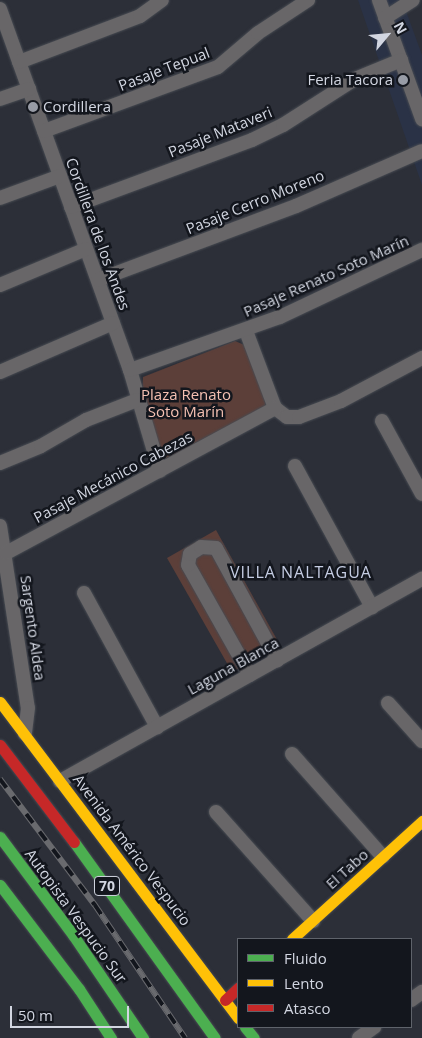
<!DOCTYPE html>
<meta charset="utf-8">
<style>
body{margin:0}
#map{position:relative;width:422px;height:1038px;overflow:hidden;background:#2c2f38;font-family:"Open Sans",sans-serif}
div>[style]{position:absolute}
.built>*{inset:0;background:#2a3246}
.green>*{inset:0;background:#5c3f39}
.roads{filter:drop-shadow(0 0 1px #474b52) drop-shadow(0 0 1px #474b52)}
.street>*{height:14px;margin:-7px;padding:0 7px;transform-origin:7px;border-radius:7px;background:#686668}
.fast>*{height:11px;margin:-5.5px;padding:0 5.5px;transform-origin:5.5px;border-radius:5.5px;background:#4caf50}
.slow>*{height:11px;margin:-5.5px;padding:0 5.5px;transform-origin:5.5px;border-radius:5.5px;background:#ffc107}
.jam>*{height:11px;margin:-5.5px;padding:0 5.5px;transform-origin:5.5px;border-radius:5.5px;background:#c62828}
.rail>*{height:5.5px;margin-top:-2.75px;transform-origin:0;background:repeating-linear-gradient(90deg,#13161d 0 11px,#696a6e 0 22px);box-sizing:border-box;border-block:1px solid #696a6e}
.dots>*{width:14px;height:14px;translate:-50% -50%;box-sizing:border-box;border:2px solid #13161d;border-radius:50%}
span{translate:-50% -50%;white-space:nowrap;text-align:center;line-height:1.15;-webkit-text-stroke:5px #13161d;paint-order:stroke}
.shield-label span{padding:1px 4px;background:#13161d;border:1px solid;border-radius:4px;-webkit-text-stroke-width:0}
.shield-label{font-size:14px;color:#d2d6e1;font-weight:700}
.street-label{font-size:15px;color:#d2d6e1}
.poi-label{font-size:15px;color:#d2d6e1}
.right{translate:-100% -50%;text-align:right}
.left{translate:0 -50%;text-align:left}
.park-label{font-size:15px;color:#f4c0b2}
.neighbourhood-label{font-size:16px;color:#c5cde3;letter-spacing:1px}
.legend{position:absolute;left:237px;top:938px;width:175px;height:90px;box-sizing:border-box;background:#13161d;border:1px solid #5f636b;margin:0;padding:6px 9px;list-style:none;font-size:15px;color:#d2d6e1}
.legend li{display:flex;align-items:center;gap:10px;height:25px}
.legend b{width:25px;border:1px solid #5f636b}
.north{position:absolute;left:362px;top:10px;width:50px;height:50px;-webkit-text-stroke:4px #13161d;paint-order:stroke;rotate:62deg;font-size:14px;font-weight:700;line-height:20px;text-align:center;color:#d2d6e1}
.north::after{content:'';display:block;margin:auto;width:18px;height:22px;background:#d2d6e1;clip-path:polygon(50% 0,100% 100%,50% 72%,0 100%)}
.scale{position:absolute;left:10px;top:1006px;width:119px;height:22px;box-sizing:border-box;border:2px solid #d2d6e1;border-top:0;padding-left:6px;font-size:15px;line-height:18px;white-space:nowrap;color:#d2d6e1;-webkit-text-stroke:4px #13161d;paint-order:stroke}
</style>
<div id="map">
<div class="built">
<i style="clip-path:polygon(358px 0,402px 0,422px 55px,422px 185px)"></i>
</div>
<div class="green">
<i style="clip-path:polygon(235px 341px,249px 347px,266px 406px,161px 461px,142px 400px,143px 377px)"></i>
<i style="clip-path:polygon(216px 530px,280px 645px,232px 672px,167px 558px)"></i>
</div>
<div class="roads">
<div class="street">
<i style="left:379px;top:0;width:127px;rotate:70.1deg"></i>
<i style="left:0;top:9px;width:384px;rotate:70.2deg"></i>
<i style="left:130px;top:370px;width:105px;rotate:73.5deg"></i>
<i style="left:385px;top:18px;width:33px;rotate:-33deg"></i>
<i style="left:19px;top:62px;width:129px;rotate:-20.8deg"></i>
<i style="left:140px;top:16px;width:27px;rotate:-36deg"></i>
<i style="left:0;top:99px;width:31px;rotate:-19deg"></i>
<i style="left:44px;top:131px;width:185px;rotate:-20.2deg"></i>
<i style="left:218px;top:67px;width:52px;rotate:-40.4deg"></i>
<i style="left:258px;top:33px;width:60px;rotate:-33.4deg"></i>
<i style="left:0;top:198px;width:64px;rotate:-20.1deg"></i>
<i style="left:71px;top:207px;width:193px;rotate:-20.3deg"></i>
<i style="left:252px;top:140px;width:34px;rotate:-26deg"></i>
<i style="left:283px;top:125px;width:85px;rotate:-32.6deg"></i>
<i style="left:355px;top:79px;width:50px;rotate:-22.4deg"></i>
<i style="left:98px;top:280px;width:211px;rotate:-20.5deg"></i>
<i style="left:296px;top:206px;width:137px;rotate:-23.6deg"></i>
<i style="left:0;top:285px;width:93px;rotate:-22.7deg"></i>
<i style="left:246px;top:331px;width:82px;rotate:69.4deg"></i>
<i style="left:275px;top:408px;width:15px;rotate:37deg"></i>
<i style="left:287px;top:417px;width:12px"></i>
<i style="left:299px;top:417px;width:45px;rotate:-20.9deg"></i>
<i style="left:341px;top:401px;width:92px;rotate:-28deg"></i>
<i style="left:130px;top:370px;width:159px;rotate:-19.5deg"></i>
<i style="left:280px;top:317px;width:157px;rotate:-25.3deg"></i>
<i style="left:0;top:372px;width:123px;rotate:-23.4deg"></i>
<i style="left:382px;top:421px;width:83px;rotate:61.3deg"></i>
<i style="left:0;top:463px;width:44px;rotate:-22.5deg"></i>
<i style="left:41px;top:446px;width:52px;rotate:-30deg"></i>
<i style="left:86px;top:420px;width:55px;rotate:-21.4deg"></i>
<i style="left:295px;top:466px;width:161px;rotate:61.4deg"></i>
<i style="left:0;top:526px;width:184px;rotate:81.3deg"></i>
<i style="left:28px;top:708px;width:26px;rotate:97deg"></i>
<i style="left:6px;top:553px;width:306px;rotate:-28.3deg"></i>
<i style="left:84px;top:593px;width:153px;rotate:61.4deg"></i>
<i style="left:250px;top:675px;width:126px;rotate:-119.4deg"></i>
<i style="left:188px;top:565px;width:11px;rotate:-80deg"></i>
<i style="left:190px;top:554px;width:13px;rotate:-32deg"></i>
<i style="left:201px;top:547px;width:15px;rotate:4deg"></i>
<i style="left:216px;top:548px;width:128px;rotate:61.4deg"></i>
<i style="left:388px;top:703px;width:51px;rotate:48.2deg"></i>
<i style="left:292px;top:754px;width:137px;rotate:48.5deg"></i>
<i style="left:60px;top:781px;width:415px;rotate:-29.2deg"></i>
<i style="left:216px;top:812px;width:146px;rotate:48.3deg"></i>
<i style="left:411px;top:1000px;width:14px;rotate:-36deg"></i>
<i style="left:359px;top:1038px;width:19px;rotate:-36deg"></i>
</div>
<div class="fast">
<i style="left:0;top:837px;width:122px;rotate:53.3deg"></i>
<i style="left:73px;top:935px;width:125px;rotate:55.8deg"></i>
<i style="left:74px;top:842px;width:241px;rotate:54.3deg"></i>
<i style="left:0;top:885px;width:131px;rotate:52.8deg"></i>
<i style="left:79px;top:989px;width:59px;rotate:56.9deg"></i>
<i style="left:245px;top:1027px;width:14px;rotate:51deg"></i>
</div>
<div class="slow">
<i style="left:0;top:702px;width:396px;rotate:53deg"></i>
<i style="left:292px;top:939px;width:176px;rotate:-42.2deg"></i>
</div>
<div class="jam">
<i style="left:0;top:745px;width:122px;rotate:52.7deg"></i>
<i style="left:225px;top:1000px;width:18px;rotate:-43deg"></i>
</div>
</div>
<div class="rail">
<i style="left:0;top:779px;width:158px;rotate:53deg"></i>
<i style="left:95px;top:905px;width:161px;rotate:55.9deg"></i>
</div>
<div class="dots">
<i style="left:403px;top:80px;background:#989ca6"></i>
<i style="left:33px;top:107px;background:#989ca6"></i>
</div>
<div class="shield-label">
<span style="left:107px;top:886px">70</span>
</div>
<div class="street-label">
<span style="left:164px;top:69px;rotate:-21deg">Pasaje Tepual</span>
<span style="left:220px;top:132px;rotate:-22deg">Pasaje Mataveri</span>
<span style="left:255px;top:202px;rotate:-22deg">Pasaje Cerro Moreno</span>
<span style="left:98px;top:234px;rotate:70deg">Cordillera de los Andes</span>
<span style="left:326px;top:276px;rotate:-24deg">Pasaje Renato Soto Marín</span>
<span style="left:113px;top:477px;rotate:-28deg">Pasaje Mecánico Cabezas</span>
<span style="left:33px;top:628px;rotate:82deg">Sargento Aldea</span>
<span style="left:233px;top:666px;rotate:-29deg">Laguna Blanca</span>
<span style="left:132px;top:850px;rotate:53deg">Avenida Américo Vespucio</span>
<span style="left:347px;top:869px;rotate:-42deg">El Tabo</span>
<span style="left:76px;top:916px;rotate:54deg">Autopista Vespucio Sur</span>
</div>
<div class="poi-label">
<span class="right" style="left:393px;top:80px">Feria Tacora</span>
<span class="left" style="left:43px;top:107px">Cordillera</span>
</div>
<div class="park-label">
<span style="left:186px;top:403px">Plaza Renato<br>Soto Marín</span>
</div>
<div class="neighbourhood-label">
<span style="left:301px;top:572px">VILLA NALTAGUA</span>
</div>
<ul class="legend">
<li><b style="height:6px;background:#4caf50"></b>Fluido</li>
<li><b style="height:6px;background:#ffc107"></b>Lento</li>
<li><b style="height:6px;background:#c62828"></b>Atasco</li>
</ul>
<div class="north">N</div>
<div class="scale">50 m</div>
</div>
